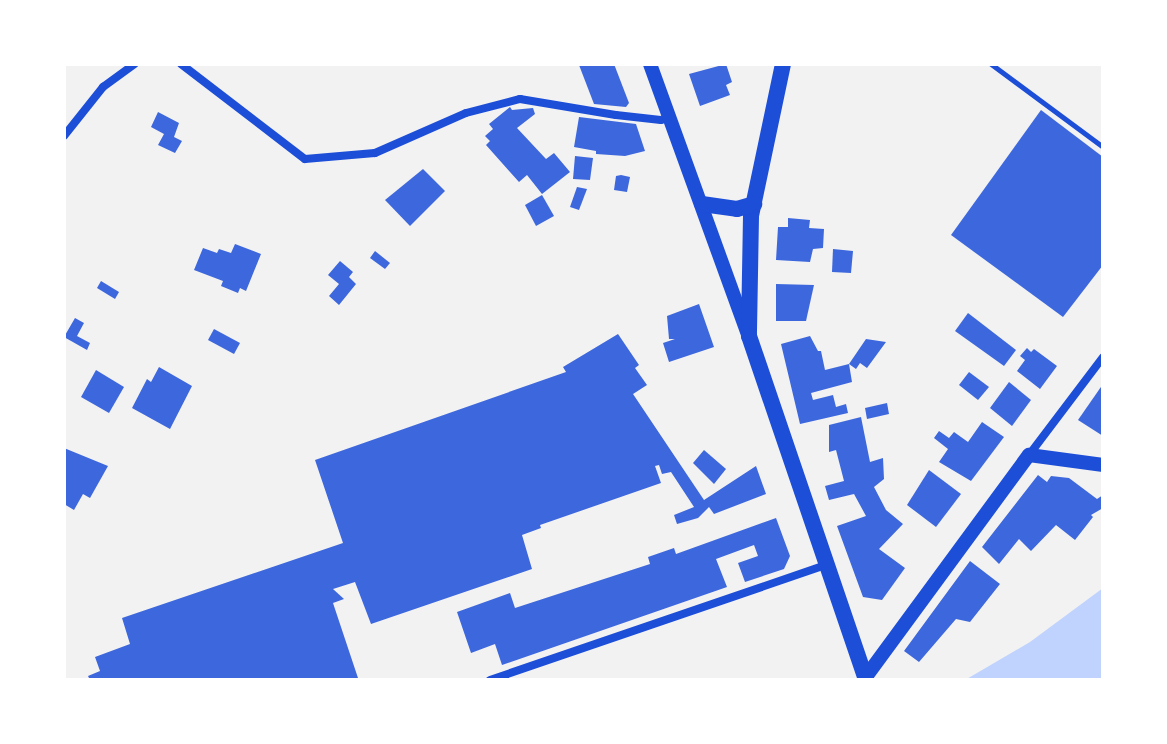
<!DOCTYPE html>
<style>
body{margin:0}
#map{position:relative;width:1167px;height:744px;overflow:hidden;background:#f2f2f2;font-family:Helvetica,sans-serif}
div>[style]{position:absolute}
.water>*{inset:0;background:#bfd3fe}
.building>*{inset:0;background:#3d67dc}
.service>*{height:5px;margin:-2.5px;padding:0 2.5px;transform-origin:2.5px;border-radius:2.5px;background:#1d4ed8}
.minor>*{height:8px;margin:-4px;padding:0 4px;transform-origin:4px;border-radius:4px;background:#1d4ed8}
.tertiary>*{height:14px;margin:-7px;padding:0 7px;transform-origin:7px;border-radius:7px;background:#1d4ed8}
.secondary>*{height:16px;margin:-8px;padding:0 8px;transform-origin:8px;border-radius:8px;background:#1d4ed8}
span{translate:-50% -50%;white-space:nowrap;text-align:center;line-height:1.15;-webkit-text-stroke:8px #fff;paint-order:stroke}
.frame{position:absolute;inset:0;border:66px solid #fff;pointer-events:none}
</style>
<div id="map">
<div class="water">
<i style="clip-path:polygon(1103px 588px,1103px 680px,965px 680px,1030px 642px)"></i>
</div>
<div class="building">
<i style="clip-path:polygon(614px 64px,629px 103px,626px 107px,594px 104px,579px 65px)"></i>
<i style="clip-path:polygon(726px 64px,732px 82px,726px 85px,730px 95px,700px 106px,689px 74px)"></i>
<i style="clip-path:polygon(510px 107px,512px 110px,533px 108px,535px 114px,517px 128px,546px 159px,554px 153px,570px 172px,542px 194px,527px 175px,519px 182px,486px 145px,490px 141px,485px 136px,493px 129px,489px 124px)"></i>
<i style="clip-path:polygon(1041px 110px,1103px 157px,1103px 265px,1063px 317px,951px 235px)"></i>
<i style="clip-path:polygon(158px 112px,179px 123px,174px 137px,182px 141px,175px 153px,158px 145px,164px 134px,151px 127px)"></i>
<i style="clip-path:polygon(579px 117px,636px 124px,645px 151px,625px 156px,596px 154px,596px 151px,574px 147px)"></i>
<i style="clip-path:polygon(575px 156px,593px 158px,590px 180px,573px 179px)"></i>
<i style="clip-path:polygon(423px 169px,445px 191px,410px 226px,385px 200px)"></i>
<i style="clip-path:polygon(621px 175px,630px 177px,627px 192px,614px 190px,616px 176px)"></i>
<i style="clip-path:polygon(577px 187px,587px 189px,579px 210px,570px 207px)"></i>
<i style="clip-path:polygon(542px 195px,554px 216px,536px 226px,525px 205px)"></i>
<i style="clip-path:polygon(788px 218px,810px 220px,809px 228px,824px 229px,823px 248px,813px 249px,810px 262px,776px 260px,778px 227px,788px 227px)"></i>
<i style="clip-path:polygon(235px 244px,261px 254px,246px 291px,240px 288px,238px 293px,221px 286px,223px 281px,194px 270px,203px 248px,217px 253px,219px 249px,231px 253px)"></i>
<i style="clip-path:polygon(833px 249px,853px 251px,851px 273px,832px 272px)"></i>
<i style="clip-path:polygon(375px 251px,390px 263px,385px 269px,370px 258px)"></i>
<i style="clip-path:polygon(340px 261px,353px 272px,349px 277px,356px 284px,339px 305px,329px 296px,339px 284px,328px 275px)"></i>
<i style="clip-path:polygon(101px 281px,119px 292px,115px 299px,97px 288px)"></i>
<i style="clip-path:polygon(776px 284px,814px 285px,806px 321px,776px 321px)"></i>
<i style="clip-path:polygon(699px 304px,714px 347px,669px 362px,663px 343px,675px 339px,669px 339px,667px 316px)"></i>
<i style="clip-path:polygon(968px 313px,1016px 350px,1004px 366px,955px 331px)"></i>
<i style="clip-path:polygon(75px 318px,84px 323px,77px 336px,90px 343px,87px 350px,64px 337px)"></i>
<i style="clip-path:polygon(214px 329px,240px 343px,234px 354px,208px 340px)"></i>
<i style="clip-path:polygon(618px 334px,639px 365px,635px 368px,647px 385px,633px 394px,704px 500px,756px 466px,766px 494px,714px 514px,709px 507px,698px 518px,677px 524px,674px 515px,694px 507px,671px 472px,662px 474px,659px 465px,655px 466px,661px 483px,540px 525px,541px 528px,522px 535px,532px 569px,371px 624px,355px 582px,333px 589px,344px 599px,333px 603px,358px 678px,351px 680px,90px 680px,88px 676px,100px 671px,95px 657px,130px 644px,122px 618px,343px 543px,315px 460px,566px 372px,563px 367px)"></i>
<i style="clip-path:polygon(810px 336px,818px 351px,821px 351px,825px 370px,849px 364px,852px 382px,811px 393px,813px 400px,833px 395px,836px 407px,846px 404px,848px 413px,800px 424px,781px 344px)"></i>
<i style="clip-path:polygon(866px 339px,886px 342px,867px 368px,860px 363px,856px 369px,849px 364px)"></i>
<i style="clip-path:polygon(1027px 348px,1031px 352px,1034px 349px,1057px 366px,1040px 389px,1017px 371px,1025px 360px,1020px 356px)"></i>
<i style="clip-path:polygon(159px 367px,192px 386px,170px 429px,132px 408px,147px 379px,151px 382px)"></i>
<i style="clip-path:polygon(96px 370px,124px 387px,109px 413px,81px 397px)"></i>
<i style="clip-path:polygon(969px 372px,989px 387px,978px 400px,959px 385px)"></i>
<i style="clip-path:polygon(1009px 382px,1031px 400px,1012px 426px,990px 408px)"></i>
<i style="clip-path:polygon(1103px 384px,1103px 436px,1078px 420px)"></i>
<i style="clip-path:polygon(887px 403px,889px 414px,867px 419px,865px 408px)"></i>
<i style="clip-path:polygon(861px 417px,870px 462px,883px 458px,884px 479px,874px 487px,886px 510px,903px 524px,879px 549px,905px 568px,882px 600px,863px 597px,837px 526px,866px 516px,854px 494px,829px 500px,825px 486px,844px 481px,836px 450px,829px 452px,829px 425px)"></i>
<i style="clip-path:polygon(982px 422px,1004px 437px,971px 481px,939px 462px,948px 449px,934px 438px,939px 431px,949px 438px,954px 432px,968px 442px)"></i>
<i style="clip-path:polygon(64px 448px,108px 466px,90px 498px,83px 494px,74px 510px,64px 504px)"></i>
<i style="clip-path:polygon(704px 450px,726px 469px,714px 484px,693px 463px)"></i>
<i style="clip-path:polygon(929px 470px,961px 494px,936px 527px,907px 505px)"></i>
<i style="clip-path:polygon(1038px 475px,1047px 482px,1051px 476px,1069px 478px,1097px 499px,1103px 495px,1103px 508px,1091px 515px,1093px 517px,1075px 540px,1056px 525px,1031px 551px,1019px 539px,999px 564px,982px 547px)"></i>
<i style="clip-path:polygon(776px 518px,790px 556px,784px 569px,745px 582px,738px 563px,758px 556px,754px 545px,716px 559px,727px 587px,502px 665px,495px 644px,471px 653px,457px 612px,510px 593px,515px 608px,650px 564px,648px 557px,674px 548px,676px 554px)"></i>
<i style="clip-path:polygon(970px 561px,1000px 584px,970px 622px,956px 619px,919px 662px,904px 651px)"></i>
</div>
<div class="service">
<i style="left:991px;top:64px;width:139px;rotate:36.5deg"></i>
</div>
<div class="minor">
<i style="left:181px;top:64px;width:156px;rotate:37.5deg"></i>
<i style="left:305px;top:159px;width:70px;rotate:-4.9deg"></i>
<i style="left:375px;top:153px;width:99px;rotate:-23.7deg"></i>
<i style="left:466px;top:113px;width:56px;rotate:-14.5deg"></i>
<i style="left:520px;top:99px;width:97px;rotate:9.5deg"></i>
<i style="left:616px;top:115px;width:45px;rotate:6.3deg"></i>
<i style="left:661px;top:120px;width:9px;rotate:-18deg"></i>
<i style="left:64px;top:136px;width:63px;rotate:-51.5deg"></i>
<i style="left:103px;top:87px;width:39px;rotate:-36deg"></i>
<i style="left:1029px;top:455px;width:123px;rotate:-52.9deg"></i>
<i style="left:490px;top:680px;width:354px;rotate:-18.9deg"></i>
</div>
<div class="tertiary">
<i style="left:650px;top:64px;width:285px;rotate:70.1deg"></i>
<i style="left:865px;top:678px;width:277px;rotate:-53.7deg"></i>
<i style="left:1029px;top:455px;width:75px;rotate:7.7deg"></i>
</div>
<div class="secondary">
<i style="left:783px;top:64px;width:155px;rotate:101.9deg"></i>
<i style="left:751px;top:216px;width:120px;rotate:91deg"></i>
<i style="left:749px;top:336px;width:363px;rotate:71.2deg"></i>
<i style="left:702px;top:204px;width:35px;rotate:8deg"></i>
<i style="left:737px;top:209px;width:18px;rotate:-16deg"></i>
</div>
<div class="frame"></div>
</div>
